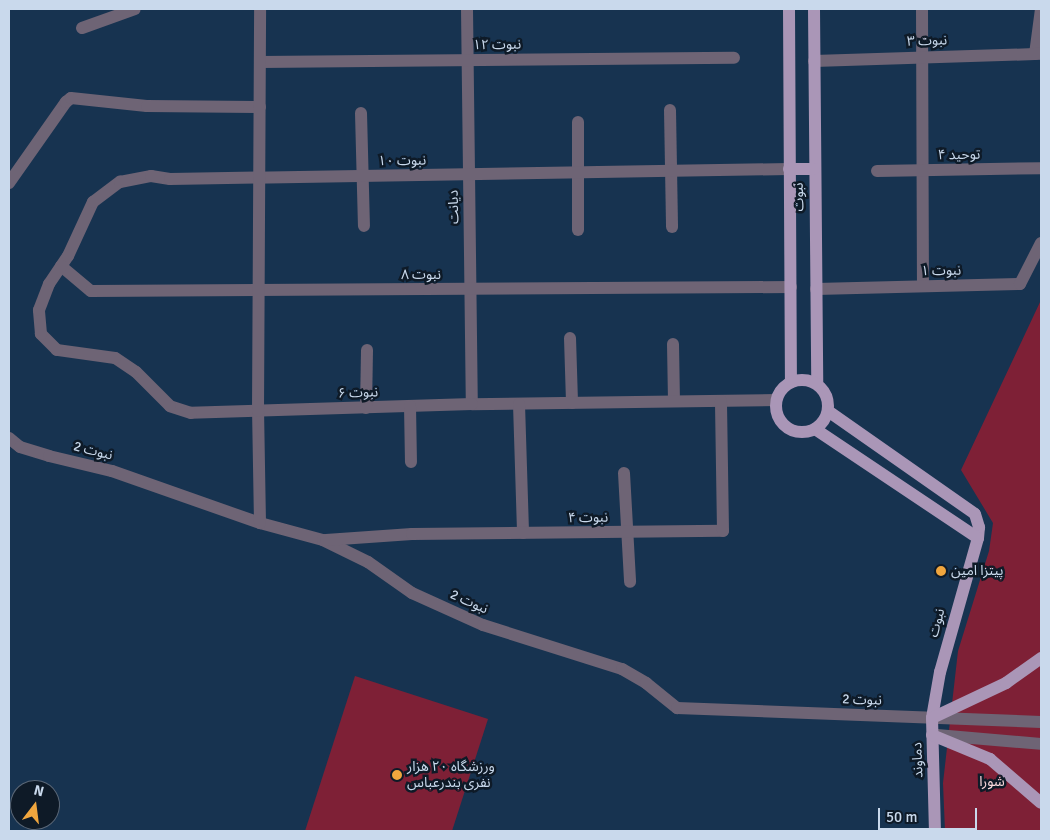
<!DOCTYPE html>
<meta charset="utf-8">
<style>
body{margin:0}
#map{position:relative;width:1050px;height:840px;overflow:hidden;background:#173350;font-family:Signika,"Noto Sans Arabic",sans-serif}
div>[style]{position:absolute}
.green>*{inset:0;background:#7e2036}
.minor>*{height:12px;margin:-6px;padding:0 6px;transform-origin:6px;border-radius:6px;background:#6e6475}
.major>*{height:12px;margin:-6px;padding:0 6px;transform-origin:6px;border-radius:6px;background:#aa96b7}
.major>.ring{margin:-6px;padding:0;box-sizing:content-box;background:none;border:12px solid #aa96b7;border-radius:50%}
.dots>*{width:14px;height:14px;translate:-50% -50%;box-sizing:border-box;border:2px solid #0e1a27;border-radius:50%}
span{translate:-50% -50%;white-space:nowrap;text-align:center;line-height:1.15;-webkit-text-stroke:5px #0e1a27;paint-order:stroke}
.street-label{font-size:14px;color:#c9d9ec}
.poi-label{font-size:14px;color:#c9d9ec}
.left{translate:0 -50%;text-align:left}
.park-label{font-size:14px;color:#fad8dc}
.frame{position:absolute;inset:0;border:10px solid #c9d9ec;pointer-events:none}
.north{position:absolute;left:10px;top:780px;width:50px;height:50px;box-sizing:border-box;background:#0e1a27;border:1px solid #596676;border-radius:50%;rotate:15deg;font-size:14px;font-weight:700;line-height:20px;text-align:center;color:#c9d9ec}
.north::after{content:'';display:block;margin:auto;width:18px;height:22px;background:#f0a63e;clip-path:polygon(50% 0,100% 100%,50% 72%,0 100%)}
.scale{position:absolute;left:878px;top:808px;width:99px;height:22px;box-sizing:border-box;border:2px solid #c9d9ec;border-top:0;padding-left:6px;font-size:15px;line-height:18px;white-space:nowrap;color:#c9d9ec;-webkit-text-stroke:4px #0e1a27;paint-order:stroke}
</style>
<div id="map">
<div class="green">
<i style="clip-path:polygon(1041px 300px,1041px 831px,945px 831px,943px 783px,958px 651px,989px 551px,993px 523px,961px 470px)"></i>
<i style="clip-path:polygon(355px 676px,488px 719px,452px 831px,305px 831px)"></i>
</div>
<div class="minor">
<i style="left:467px;top:9px;width:395px;rotate:89.3deg"></i>
<i style="left:922px;top:9px;width:277px;rotate:89.8deg"></i>
<i style="left:82px;top:28px;width:56px;rotate:-19.7deg"></i>
<i style="left:1035px;top:54px;width:45px;rotate:-82.4deg"></i>
<i style="left:814px;top:61px;width:227px;rotate:-1.8deg"></i>
<i style="left:260px;top:62px;width:474px;rotate:-0.5deg"></i>
<i style="left:670px;top:110px;width:117px;rotate:89deg"></i>
<i style="left:361px;top:113px;width:113px;rotate:88.5deg"></i>
<i style="left:877px;top:171px;width:164px;rotate:-1deg"></i>
<i style="left:9px;top:183px;width:99px;rotate:-54.9deg"></i>
<i style="left:66px;top:102px;width:6px;rotate:-39deg"></i>
<i style="left:71px;top:98px;width:76px;rotate:6deg"></i>
<i style="left:147px;top:106px;width:113px;rotate:0.5deg"></i>
<i style="left:578px;top:230px;width:108px;rotate:-90deg"></i>
<i style="left:61px;top:266px;width:39px;rotate:40deg"></i>
<i style="left:91px;top:291px;width:700px;rotate:-0.33deg"></i>
<i style="left:816px;top:289px;width:204px;rotate:-1.4deg"></i>
<i style="left:1020px;top:284px;width:46px;rotate:-62.9deg"></i>
<i style="left:570px;top:338px;width:65px;rotate:88.2deg"></i>
<i style="left:673px;top:344px;width:57px;rotate:89deg"></i>
<i style="left:776px;top:400px;width:304px;rotate:179.2deg"></i>
<i style="left:472px;top:404px;width:281px;rotate:178.2deg"></i>
<i style="left:191px;top:413px;width:22px;rotate:-162deg"></i>
<i style="left:170px;top:406px;width:48px;rotate:-135deg"></i>
<i style="left:136px;top:372px;width:25px;rotate:-146deg"></i>
<i style="left:115px;top:358px;width:59px;rotate:-172.1deg"></i>
<i style="left:57px;top:350px;width:23px;rotate:-135deg"></i>
<i style="left:41px;top:334px;width:24px;rotate:-95deg"></i>
<i style="left:39px;top:310px;width:28px;rotate:-69deg"></i>
<i style="left:49px;top:284px;width:34px;rotate:-56deg"></i>
<i style="left:68px;top:256px;width:60px;rotate:-65.2deg"></i>
<i style="left:93px;top:202px;width:34px;rotate:-37deg"></i>
<i style="left:120px;top:182px;width:32px;rotate:-11deg"></i>
<i style="left:151px;top:176px;width:19px;rotate:9deg"></i>
<i style="left:170px;top:179px;width:619px;rotate:-0.93deg"></i>
<i style="left:519px;top:404px;width:129px;rotate:88.2deg"></i>
<i style="left:410px;top:406px;width:56px;rotate:89deg"></i>
<i style="left:366px;top:408px;width:58px;rotate:-89deg"></i>
<i style="left:9px;top:438px;width:14px;rotate:39deg"></i>
<i style="left:20px;top:447px;width:30px;rotate:17deg"></i>
<i style="left:49px;top:456px;width:65px;rotate:13.4deg"></i>
<i style="left:112px;top:471px;width:157px;rotate:19.4deg"></i>
<i style="left:260px;top:523px;width:65px;rotate:15.1deg"></i>
<i style="left:323px;top:540px;width:50px;rotate:26.1deg"></i>
<i style="left:368px;top:562px;width:54px;rotate:35.2deg"></i>
<i style="left:412px;top:593px;width:78px;rotate:24.3deg"></i>
<i style="left:483px;top:625px;width:146px;rotate:17.6deg"></i>
<i style="left:622px;top:669px;width:28px;rotate:30deg"></i>
<i style="left:646px;top:683px;width:40px;rotate:39deg"></i>
<i style="left:677px;top:708px;width:364px;rotate:2.2deg"></i>
<i style="left:624px;top:473px;width:109px;rotate:86.8deg"></i>
<i style="left:260px;top:523px;width:112px;rotate:-91deg"></i>
<i style="left:258px;top:411px;width:402px;rotate:-89.7deg"></i>
<i style="left:326px;top:540px;width:86px;rotate:-4deg"></i>
<i style="left:412px;top:534px;width:311px;rotate:-0.6deg"></i>
<i style="left:723px;top:531px;width:130px;rotate:-90.9deg"></i>
<i style="left:937px;top:735px;width:104px;rotate:4.9deg"></i>
</div>
<div class="major">
<i style="left:789px;top:9px;width:373px;rotate:89.7deg"></i>
<i style="left:814px;top:9px;width:375px;rotate:89.5deg"></i>
<i style="left:789px;top:169px;width:25px"></i>
<i class="ring" style="left:776px;top:380px;width:40px;height:40px"></i>
<i style="left:828px;top:411px;width:179px;rotate:35deg"></i>
<i style="left:975px;top:514px;width:14px;rotate:73deg"></i>
<i style="left:979px;top:527px;width:11px;rotate:95deg"></i>
<i style="left:978px;top:538px;width:139px;rotate:105.8deg"></i>
<i style="left:940px;top:672px;width:47px;rotate:99.9deg"></i>
<i style="left:932px;top:718px;width:113px;rotate:88.5deg"></i>
<i style="left:815px;top:429px;width:196px;rotate:33.8deg"></i>
<i style="left:932px;top:718px;width:82px;rotate:-25.3deg"></i>
<i style="left:1006px;top:683px;width:43px;rotate:-35.5deg"></i>
<i style="left:932px;top:735px;width:63px;rotate:22.5deg"></i>
<i style="left:990px;top:759px;width:67px;rotate:40.8deg"></i>
</div>
<div class="dots">
<i style="left:941px;top:571px;background:#f0a63e"></i>
<i style="left:397px;top:775px;background:#f0a63e"></i>
</div>
<div class="street-label">
<span style="left:927px;top:41px;rotate:-2deg">نبوت ۳</span>
<span style="left:497px;top:45px;rotate:-1deg">نبوت ۱۲</span>
<span style="left:959px;top:155px;rotate:-1deg">توحید ۴</span>
<span style="left:402px;top:161px;rotate:-1deg">نبوت ۱۰</span>
<span style="left:799px;top:197px;rotate:-91deg">نبوت</span>
<span style="left:454px;top:207px;rotate:-91deg">دیانت</span>
<span style="left:941px;top:271px;rotate:-1deg">نبوت ۱</span>
<span style="left:421px;top:275px">نبوت ۸</span>
<span style="left:358px;top:393px;rotate:-2deg">نبوت ۶</span>
<span style="left:93px;top:451px;rotate:14deg">نبوت 2</span>
<span style="left:588px;top:518px;rotate:-1deg">نبوت ۴</span>
<span style="left:469px;top:602px;rotate:24deg">نبوت 2</span>
<span style="left:937px;top:623px;rotate:-75deg">نبوت</span>
<span style="left:862px;top:700px;rotate:2deg">نبوت 2</span>
<span style="left:918px;top:760px;rotate:-92deg">دماوند</span>
</div>
<div class="poi-label">
<span class="left" style="left:951px;top:571px">پیتزا امین</span>
<span class="left" style="left:407px;top:775px">ورزشگاه ۲۰ هزار<br>نفری بندرعباس</span>
</div>
<div class="park-label">
<span style="left:992px;top:782px">شورا</span>
</div>
<div class="frame"></div>
<div class="north">N</div>
<div class="scale">50 m</div>
</div>
